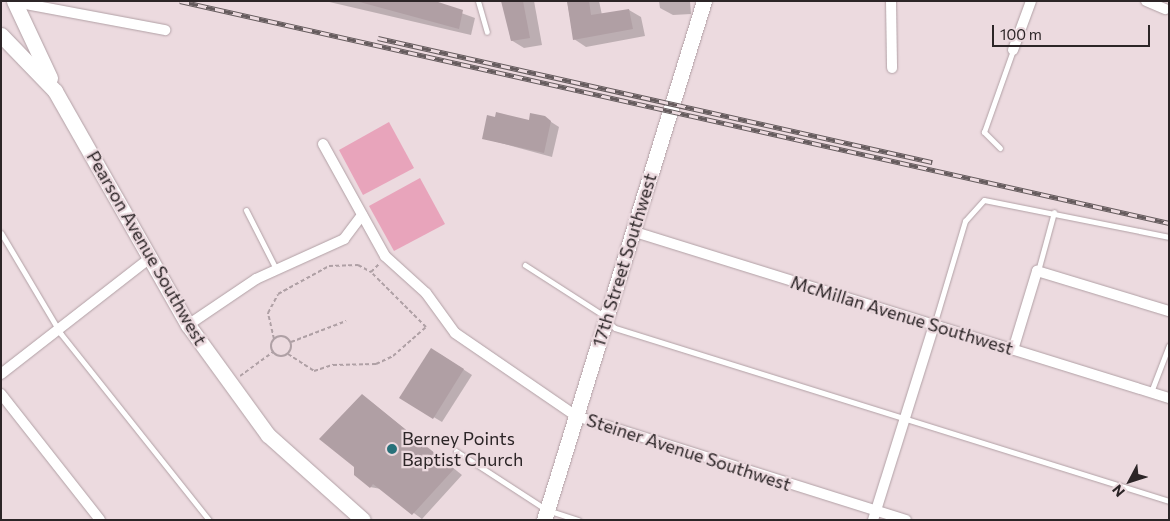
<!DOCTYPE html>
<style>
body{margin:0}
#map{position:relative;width:1170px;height:521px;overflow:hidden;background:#ecdadf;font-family:Commissioner,sans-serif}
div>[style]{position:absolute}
.green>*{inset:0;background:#e8a4bb}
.shadow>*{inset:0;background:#0003}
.building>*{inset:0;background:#b09fa4}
.path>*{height:2px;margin-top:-1px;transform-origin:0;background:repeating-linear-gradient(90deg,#afa0a5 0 4px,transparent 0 6.5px)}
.path>.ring{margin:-1px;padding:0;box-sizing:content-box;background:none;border:2px solid #afa0a5;border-radius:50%}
.roads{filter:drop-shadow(0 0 1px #b1a0a5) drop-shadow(0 0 1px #b1a0a5)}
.lane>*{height:5px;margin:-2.5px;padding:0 2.5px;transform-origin:2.5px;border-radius:2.5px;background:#fff}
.street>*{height:10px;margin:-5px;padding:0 5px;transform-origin:5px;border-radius:5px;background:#fff}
.secondary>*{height:15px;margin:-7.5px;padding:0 7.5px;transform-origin:7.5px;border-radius:7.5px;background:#fff}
.rail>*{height:5px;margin-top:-2.5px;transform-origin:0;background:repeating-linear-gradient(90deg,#ecdadf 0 9px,#655b5d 0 18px);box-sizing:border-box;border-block:1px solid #655b5d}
.dots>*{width:14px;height:14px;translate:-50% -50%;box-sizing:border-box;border:2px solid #ecdadf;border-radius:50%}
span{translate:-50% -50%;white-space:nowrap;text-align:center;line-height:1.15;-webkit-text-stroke:4.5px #ecdadf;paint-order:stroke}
.street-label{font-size:18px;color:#2c2527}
.poi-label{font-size:18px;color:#2c2527}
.left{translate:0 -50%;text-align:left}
.frame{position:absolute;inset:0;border:2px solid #2c2527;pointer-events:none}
.north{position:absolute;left:1105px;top:456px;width:50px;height:50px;-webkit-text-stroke:4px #ecdadf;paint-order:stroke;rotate:230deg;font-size:14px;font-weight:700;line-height:20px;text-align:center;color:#2c2527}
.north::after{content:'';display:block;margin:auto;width:18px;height:22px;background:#2c2527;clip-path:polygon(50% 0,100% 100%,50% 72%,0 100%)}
.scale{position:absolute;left:992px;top:25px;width:158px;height:22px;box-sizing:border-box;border:2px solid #2c2527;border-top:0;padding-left:6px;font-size:15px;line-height:18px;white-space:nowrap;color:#2c2527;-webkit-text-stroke:4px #ecdadf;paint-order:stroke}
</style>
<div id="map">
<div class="green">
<i style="clip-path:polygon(389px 122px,414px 168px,363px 195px,339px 150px)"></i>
<i style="clip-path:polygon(420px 178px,445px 224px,394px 251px,369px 206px)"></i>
</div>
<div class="shadow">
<i style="clip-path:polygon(325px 1px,428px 1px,475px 18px,471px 35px)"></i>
<i style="clip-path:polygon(503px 1px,534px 1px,542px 45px,524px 48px,511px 40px)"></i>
<i style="clip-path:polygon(567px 1px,599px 1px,602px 15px,629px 10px,641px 17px,645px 36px,586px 47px,574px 39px)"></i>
<i style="clip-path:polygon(659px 1px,690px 1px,691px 14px,673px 15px,660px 8px)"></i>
<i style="clip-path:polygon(545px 118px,559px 127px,552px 157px,483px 138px)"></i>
<i style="clip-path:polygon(440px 354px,472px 375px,442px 422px,400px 397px)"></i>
<i style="clip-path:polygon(370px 401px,462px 475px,422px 519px,381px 489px,370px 487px)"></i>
</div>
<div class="building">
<i style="clip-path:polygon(356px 1px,435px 1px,463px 10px,459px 29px)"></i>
<i style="clip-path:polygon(501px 1px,523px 1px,530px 38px,511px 41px)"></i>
<i style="clip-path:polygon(567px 1px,589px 1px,591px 15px,629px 9px,633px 29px,573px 40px)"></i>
<i style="clip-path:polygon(496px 112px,529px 120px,530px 113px,545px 116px,551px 121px,544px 153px,482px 139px,487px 115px,495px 117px)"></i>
<i style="clip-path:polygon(431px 348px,464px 369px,433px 419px,399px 398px)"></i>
<i style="clip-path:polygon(362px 394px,454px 469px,412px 515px,373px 484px,370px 488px,354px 475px,354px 467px,319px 439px)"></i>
</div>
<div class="path">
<i class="ring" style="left:271px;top:336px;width:18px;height:18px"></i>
<i style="left:274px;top:339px;width:27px;rotate:-103deg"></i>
<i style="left:268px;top:313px;width:21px;rotate:-62deg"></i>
<i style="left:278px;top:294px;width:58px;rotate:-28.8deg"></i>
<i style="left:329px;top:266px;width:29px;rotate:-2deg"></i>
<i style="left:358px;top:265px;width:15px;rotate:28deg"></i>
<i style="left:371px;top:272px;width:11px;rotate:-45deg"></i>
<i style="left:291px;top:342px;width:59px;rotate:-20.9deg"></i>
<i style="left:288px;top:354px;width:31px;rotate:33deg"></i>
<i style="left:314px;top:371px;width:20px;rotate:-18deg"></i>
<i style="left:333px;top:365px;width:43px;rotate:-1.3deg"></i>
<i style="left:376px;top:364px;width:19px;rotate:-25deg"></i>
<i style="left:393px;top:356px;width:44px;rotate:-41.3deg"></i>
<i style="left:426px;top:327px;width:78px;rotate:-135deg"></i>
<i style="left:240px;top:376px;width:41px;rotate:-36deg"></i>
</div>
<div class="roads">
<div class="lane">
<i style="left:478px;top:1px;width:32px;rotate:74deg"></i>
<i style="left:1000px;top:148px;width:23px;rotate:-135deg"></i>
<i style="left:984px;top:132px;width:87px;rotate:-70.5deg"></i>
<i style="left:246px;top:210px;width:66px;rotate:63deg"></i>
<i style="left:1px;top:233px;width:117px;rotate:59.3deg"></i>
<i style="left:61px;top:334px;width:238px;rotate:51.5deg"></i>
<i style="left:525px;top:265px;width:93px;rotate:32.7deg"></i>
<i style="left:1038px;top:271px;width:61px;rotate:-74.8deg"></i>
<i style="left:608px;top:322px;width:9px;rotate:41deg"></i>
<i style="left:615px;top:328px;width:580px;rotate:17.34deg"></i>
<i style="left:934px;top:325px;width:109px;rotate:-73.4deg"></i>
<i style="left:965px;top:221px;width:28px;rotate:-48deg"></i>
<i style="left:984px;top:200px;width:189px;rotate:11.3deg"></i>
<i style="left:1151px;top:392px;width:50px;rotate:-69deg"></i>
<i style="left:456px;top:451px;width:108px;rotate:33deg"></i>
<i style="left:547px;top:510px;width:33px;rotate:18deg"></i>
</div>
<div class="street">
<i style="left:891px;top:1px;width:67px;rotate:89.1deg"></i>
<i style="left:1146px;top:1px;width:21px;rotate:23deg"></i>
<i style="left:15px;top:2px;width:153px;rotate:10.6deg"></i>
<i style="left:1013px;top:50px;width:52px;rotate:-69.8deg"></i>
<i style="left:323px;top:144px;width:128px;rotate:61deg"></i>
<i style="left:385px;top:256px;width:55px;rotate:42.1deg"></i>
<i style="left:426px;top:293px;width:49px;rotate:54.1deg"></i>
<i style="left:455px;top:333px;width:147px;rotate:34.4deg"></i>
<i style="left:576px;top:416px;width:346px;rotate:17.5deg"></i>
<i style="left:635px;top:232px;width:559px;rotate:17.27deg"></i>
<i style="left:188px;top:325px;width:82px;rotate:-34.1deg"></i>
<i style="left:256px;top:279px;width:97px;rotate:-24.4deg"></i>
<i style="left:344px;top:239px;width:30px;rotate:-53deg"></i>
<i style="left:1013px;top:350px;width:83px;rotate:-73.1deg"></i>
<i style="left:1037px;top:271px;width:138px;rotate:16.9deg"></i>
<i style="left:1px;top:374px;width:189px;rotate:-37.9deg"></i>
<i style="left:1px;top:394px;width:160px;rotate:51.8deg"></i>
<i style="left:873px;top:520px;width:204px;rotate:-72.6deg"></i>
</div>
<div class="secondary">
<i style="left:14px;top:1px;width:85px;rotate:64.9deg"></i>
<i style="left:1px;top:35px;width:78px;rotate:46deg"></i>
<i style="left:55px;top:91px;width:269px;rotate:60.4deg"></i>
<i style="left:188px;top:325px;width:136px;rotate:54deg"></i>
<i style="left:268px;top:435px;width:127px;rotate:41.8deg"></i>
<i style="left:544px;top:520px;width:543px;rotate:-72.87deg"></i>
</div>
</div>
<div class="rail">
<i style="left:180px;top:1px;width:1014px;rotate:12.65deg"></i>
<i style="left:378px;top:38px;width:568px;rotate:12.62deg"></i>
</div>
<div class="dots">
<i style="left:392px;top:449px;background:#28717a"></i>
</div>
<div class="street-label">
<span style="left:147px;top:248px;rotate:60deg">Pearson Avenue Southwest</span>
<span style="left:624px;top:260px;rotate:-73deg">17th Street Southwest</span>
<span style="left:902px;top:315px;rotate:17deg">McMillan Avenue Southwest</span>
<span style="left:689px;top:452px;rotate:18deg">Steiner Avenue Southwest</span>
</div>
<div class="poi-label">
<span class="left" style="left:402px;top:449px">Berney Points<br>Baptist Church</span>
</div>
<div class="frame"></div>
<div class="north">N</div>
<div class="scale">100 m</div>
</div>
